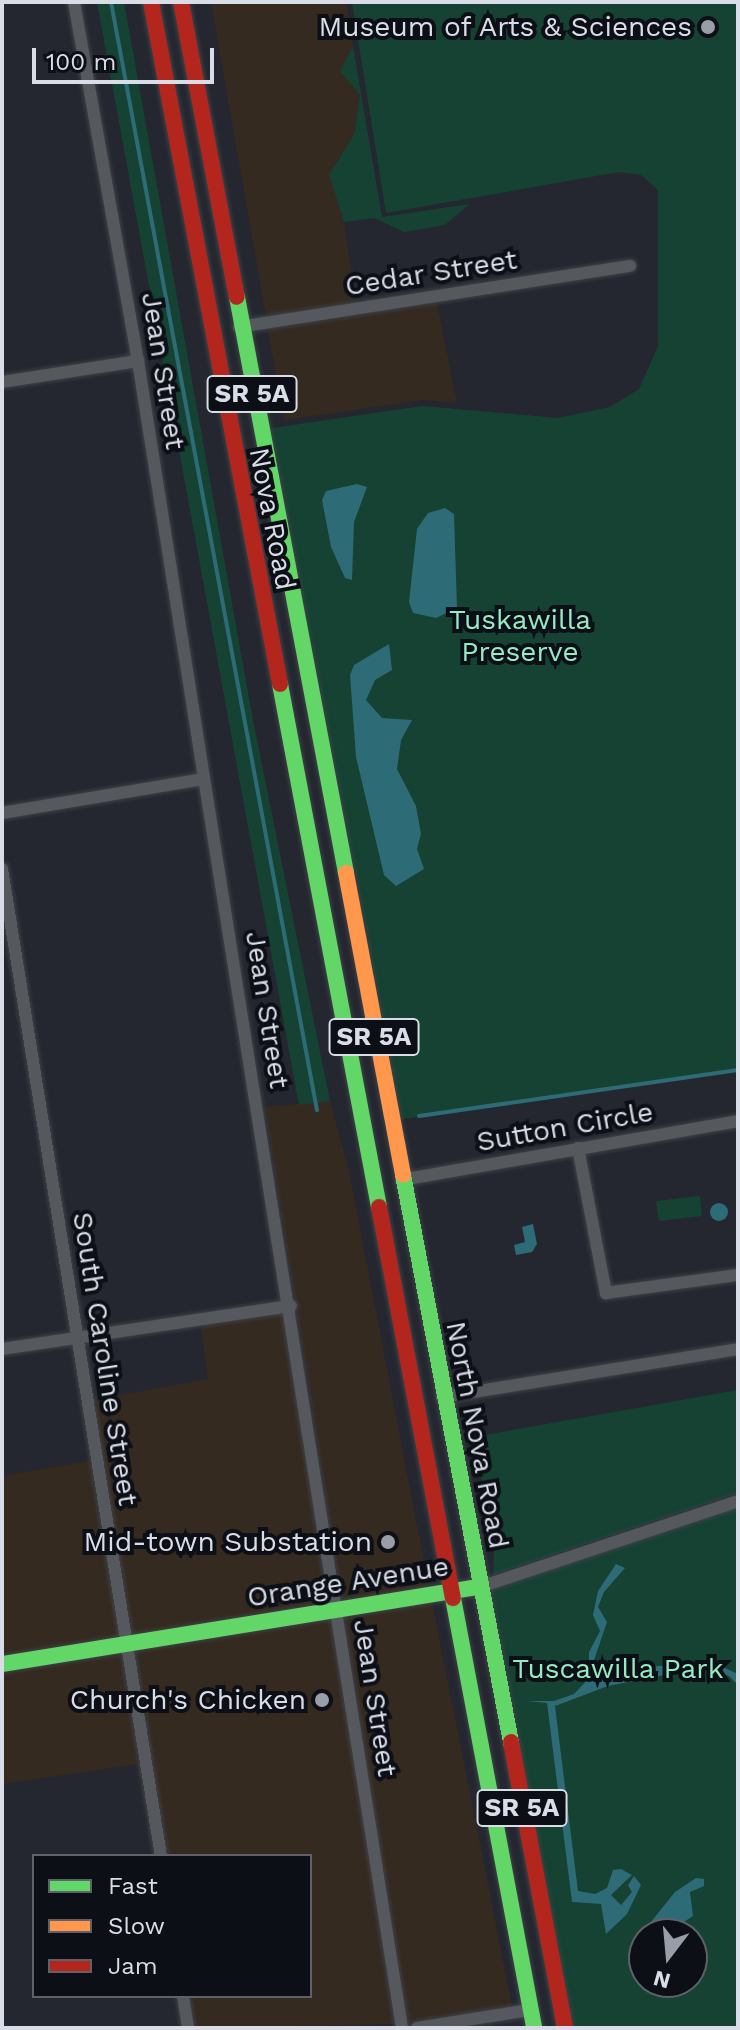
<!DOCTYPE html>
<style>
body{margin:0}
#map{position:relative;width:740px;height:2030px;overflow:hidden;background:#24272f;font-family:"Work Sans",sans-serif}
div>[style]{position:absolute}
.commercial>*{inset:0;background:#352a1f}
.green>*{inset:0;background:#154232}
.water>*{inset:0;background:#2d6b77}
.round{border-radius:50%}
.stream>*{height:4px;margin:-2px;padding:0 2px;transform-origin:2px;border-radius:2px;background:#2d6b77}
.roads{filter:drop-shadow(0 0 2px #3e4249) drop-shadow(0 0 2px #3e4249)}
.street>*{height:12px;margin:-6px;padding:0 6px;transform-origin:6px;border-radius:6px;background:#55595e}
.fast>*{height:16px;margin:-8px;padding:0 8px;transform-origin:8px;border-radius:8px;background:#63d668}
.slow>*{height:16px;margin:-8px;padding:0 8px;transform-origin:8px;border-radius:8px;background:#ff974d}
.jam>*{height:16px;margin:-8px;padding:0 8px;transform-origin:8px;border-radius:8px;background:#b3261e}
.dots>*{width:22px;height:22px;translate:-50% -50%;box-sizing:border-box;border:4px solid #0c0f16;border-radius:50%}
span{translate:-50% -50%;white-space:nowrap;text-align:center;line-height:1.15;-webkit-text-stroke:8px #0c0f16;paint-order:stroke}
.shield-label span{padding:2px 6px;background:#0c0f16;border:2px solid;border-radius:6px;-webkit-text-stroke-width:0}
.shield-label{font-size:26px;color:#d8dde7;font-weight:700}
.poi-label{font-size:28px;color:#d8dde7}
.right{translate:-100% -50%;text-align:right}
.street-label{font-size:28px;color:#d8dde7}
.park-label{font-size:28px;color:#95ebc4}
.frame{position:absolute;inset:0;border:4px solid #d8dde7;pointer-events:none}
.legend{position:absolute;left:32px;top:1854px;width:280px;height:144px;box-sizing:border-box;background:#0c0f16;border:2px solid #5e616a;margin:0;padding:10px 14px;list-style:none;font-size:24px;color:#d8dde7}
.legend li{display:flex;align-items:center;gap:16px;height:40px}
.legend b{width:40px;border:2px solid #5e616a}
.north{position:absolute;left:628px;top:1918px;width:80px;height:80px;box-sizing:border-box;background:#0c0f16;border:2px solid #5e616a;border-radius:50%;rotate:196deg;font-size:22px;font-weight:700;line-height:32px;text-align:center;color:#d8dde7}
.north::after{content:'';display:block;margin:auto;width:28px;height:36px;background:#999da7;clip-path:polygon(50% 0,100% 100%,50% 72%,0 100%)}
.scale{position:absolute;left:32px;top:48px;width:182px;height:36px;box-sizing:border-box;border:4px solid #d8dde7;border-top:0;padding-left:10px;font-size:24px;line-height:28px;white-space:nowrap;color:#d8dde7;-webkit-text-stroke:6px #0c0f16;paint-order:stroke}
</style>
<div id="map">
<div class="commercial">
<i style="clip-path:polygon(211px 2px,346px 2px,353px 46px,340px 71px,360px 95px,354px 134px,329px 175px,344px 222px,356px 302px,266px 316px)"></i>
<i style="clip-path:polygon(437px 303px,457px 403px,422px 400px,284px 420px,268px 330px)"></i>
<i style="clip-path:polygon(330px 1101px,349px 1171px,429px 1588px,342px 1602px,265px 1107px)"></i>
<i style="clip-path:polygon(285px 1313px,329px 1604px,132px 1636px,94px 1400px,208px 1379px,201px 1326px)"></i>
<i style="clip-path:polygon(89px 1452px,120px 1638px,2px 1657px,2px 1476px,90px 1461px)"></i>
<i style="clip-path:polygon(432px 1602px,512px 2006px,408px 2023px,344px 1616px)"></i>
<i style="clip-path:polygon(331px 1618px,395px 2024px,195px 2028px,190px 1996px,310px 1996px,310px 1856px,167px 1856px,134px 1649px)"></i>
<i style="clip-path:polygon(122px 1651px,154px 1856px,138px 1764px,2px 1784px,2px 1671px)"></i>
</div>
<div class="green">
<i style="clip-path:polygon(97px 2px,124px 2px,253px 720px,330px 1101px,299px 1105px)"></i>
<i style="clip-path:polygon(352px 2px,738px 2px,738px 1070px,390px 1121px,259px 430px,422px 406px,558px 418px,610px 407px,639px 389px,658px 346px,658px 190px,641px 175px,619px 172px,386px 213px)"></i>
<i style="clip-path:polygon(353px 46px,382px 217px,470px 204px,445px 225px,404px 232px,374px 218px,344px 222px,329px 175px,354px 134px,360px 95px,340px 71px)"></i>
<i style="clip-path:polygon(700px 1196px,702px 1216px,659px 1221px,656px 1201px)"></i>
<i style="clip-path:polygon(738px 1390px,738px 1493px,493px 1575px,494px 1541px,473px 1437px)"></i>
<i style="clip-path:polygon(evenodd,738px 1501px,738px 2028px,565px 2028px,480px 1587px,738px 1501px,644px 1934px,692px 1934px,692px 1982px,644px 1982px,644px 1934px)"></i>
</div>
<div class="water">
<i style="clip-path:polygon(357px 484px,367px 487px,354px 522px,352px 580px,345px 578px,331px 547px,322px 500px,326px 491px)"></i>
<i style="clip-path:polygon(445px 508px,454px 514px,457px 608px,436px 618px,413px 613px,409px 602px,417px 529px,428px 513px)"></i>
<i style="clip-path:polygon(389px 644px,392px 670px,375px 680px,366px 700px,382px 718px,412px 720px,401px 740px,397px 769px,416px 806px,421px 834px,417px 849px,424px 869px,396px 886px,384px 875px,356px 757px,350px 675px,354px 665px)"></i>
<i class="round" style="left:710px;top:1203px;width:18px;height:18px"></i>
<i style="clip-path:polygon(533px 1224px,537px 1244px,532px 1252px,516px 1255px,514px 1245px,525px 1242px,522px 1227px)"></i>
<i style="clip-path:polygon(616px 1564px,625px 1568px,604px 1592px,598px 1607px,607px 1622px,592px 1666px,596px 1680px,646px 1667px,712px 1662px,738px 1674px,738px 1685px,729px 1676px,700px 1668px,608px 1686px,555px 1706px,578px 1891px,595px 1894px,607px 1888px,613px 1870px,621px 1869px,632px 1875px,611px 1895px,621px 1905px,632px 1892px,628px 1885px,634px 1876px,641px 1885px,627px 1914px,606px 1934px,601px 1904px,572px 1902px,547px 1703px,527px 1701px,554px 1701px,574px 1694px,589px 1678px,589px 1652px,600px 1631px,593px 1615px,598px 1591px)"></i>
<i style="clip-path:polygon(696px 1878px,704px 1879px,704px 1886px,690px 1892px,693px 1916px,666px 1934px,644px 1934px,644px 1953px,638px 1955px,633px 1949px,642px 1933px,675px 1892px)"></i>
</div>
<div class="stream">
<i style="left:111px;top:2px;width:1127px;rotate:79.47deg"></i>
<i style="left:419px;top:1116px;width:322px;rotate:-8.2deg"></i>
</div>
<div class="roads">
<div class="street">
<i style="left:74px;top:2px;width:365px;rotate:79.9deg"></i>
<i style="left:138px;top:361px;width:1688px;rotate:81deg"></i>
<i style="left:239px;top:327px;width:396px;rotate:-8.9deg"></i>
<i style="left:2px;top:382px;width:138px;rotate:-8.8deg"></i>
<i style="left:2px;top:813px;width:205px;rotate:-9.6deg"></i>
<i style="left:2px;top:869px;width:1000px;rotate:80.85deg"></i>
<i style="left:578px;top:1148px;width:148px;rotate:79.1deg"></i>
<i style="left:606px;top:1293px;width:133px;rotate:-7.8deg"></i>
<i style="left:401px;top:1180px;width:342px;rotate:-9.9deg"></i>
<i style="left:2px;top:1349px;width:292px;rotate:-8.5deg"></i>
<i style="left:442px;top:1397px;width:300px;rotate:-9.2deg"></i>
<i style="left:480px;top:1587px;width:272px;rotate:-18.4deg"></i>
<i style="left:183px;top:1996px;width:32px;rotate:81deg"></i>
<i style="left:417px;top:2028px;width:114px;rotate:-9.1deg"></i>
</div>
<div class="fast">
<i style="left:237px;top:297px;width:586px;rotate:79.28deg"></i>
<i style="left:280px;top:684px;width:532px;rotate:79.28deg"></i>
<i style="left:403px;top:1175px;width:577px;rotate:79.22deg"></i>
<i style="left:453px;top:1598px;width:438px;rotate:79.3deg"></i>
<i style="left:2px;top:1664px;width:484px;rotate:-9.2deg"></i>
</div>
<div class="slow">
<i style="left:346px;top:873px;width:307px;rotate:79.3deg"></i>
</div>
<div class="jam">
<i style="left:151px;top:2px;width:694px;rotate:79.29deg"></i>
<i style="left:181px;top:2px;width:300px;rotate:79.3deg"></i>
<i style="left:379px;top:1207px;width:398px;rotate:79.3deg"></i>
<i style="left:511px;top:1742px;width:291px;rotate:79.3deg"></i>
</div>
</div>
<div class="dots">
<i style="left:708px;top:27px;background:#999da7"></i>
<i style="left:388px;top:1542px;background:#999da7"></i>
<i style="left:322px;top:1700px;background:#999da7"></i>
</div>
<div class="shield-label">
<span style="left:252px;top:394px">SR 5A</span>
<span style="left:374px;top:1037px">SR 5A</span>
<span style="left:522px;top:1808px">SR 5A</span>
</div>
<div class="poi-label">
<span class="right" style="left:692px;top:27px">Museum of Arts &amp; Sciences</span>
<span class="right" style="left:372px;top:1542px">Mid-town Substation</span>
<span class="right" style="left:306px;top:1700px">Church's Chicken</span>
</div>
<div class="street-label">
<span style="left:431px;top:273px;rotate:-9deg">Cedar Street</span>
<span style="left:163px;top:371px;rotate:81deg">Jean Street</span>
<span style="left:272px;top:519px;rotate:79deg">Nova Road</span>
<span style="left:267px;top:1010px;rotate:81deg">Jean Street</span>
<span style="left:565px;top:1127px;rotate:-10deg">Sutton Circle</span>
<span style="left:105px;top:1359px;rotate:81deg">South Caroline Street</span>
<span style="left:477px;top:1435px;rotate:79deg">North Nova Road</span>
<span style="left:348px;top:1582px;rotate:-9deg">Orange Avenue</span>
<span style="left:375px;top:1698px;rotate:81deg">Jean Street</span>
</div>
<div class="park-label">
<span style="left:520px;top:636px">Tuskawilla<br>Preserve</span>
<span style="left:618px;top:1669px">Tuscawilla Park</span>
</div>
<div class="frame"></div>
<ul class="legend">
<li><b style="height:10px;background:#63d668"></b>Fast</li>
<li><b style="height:10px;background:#ff974d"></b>Slow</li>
<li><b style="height:10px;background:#b3261e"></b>Jam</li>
</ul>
<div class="north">N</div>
<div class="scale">100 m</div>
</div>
